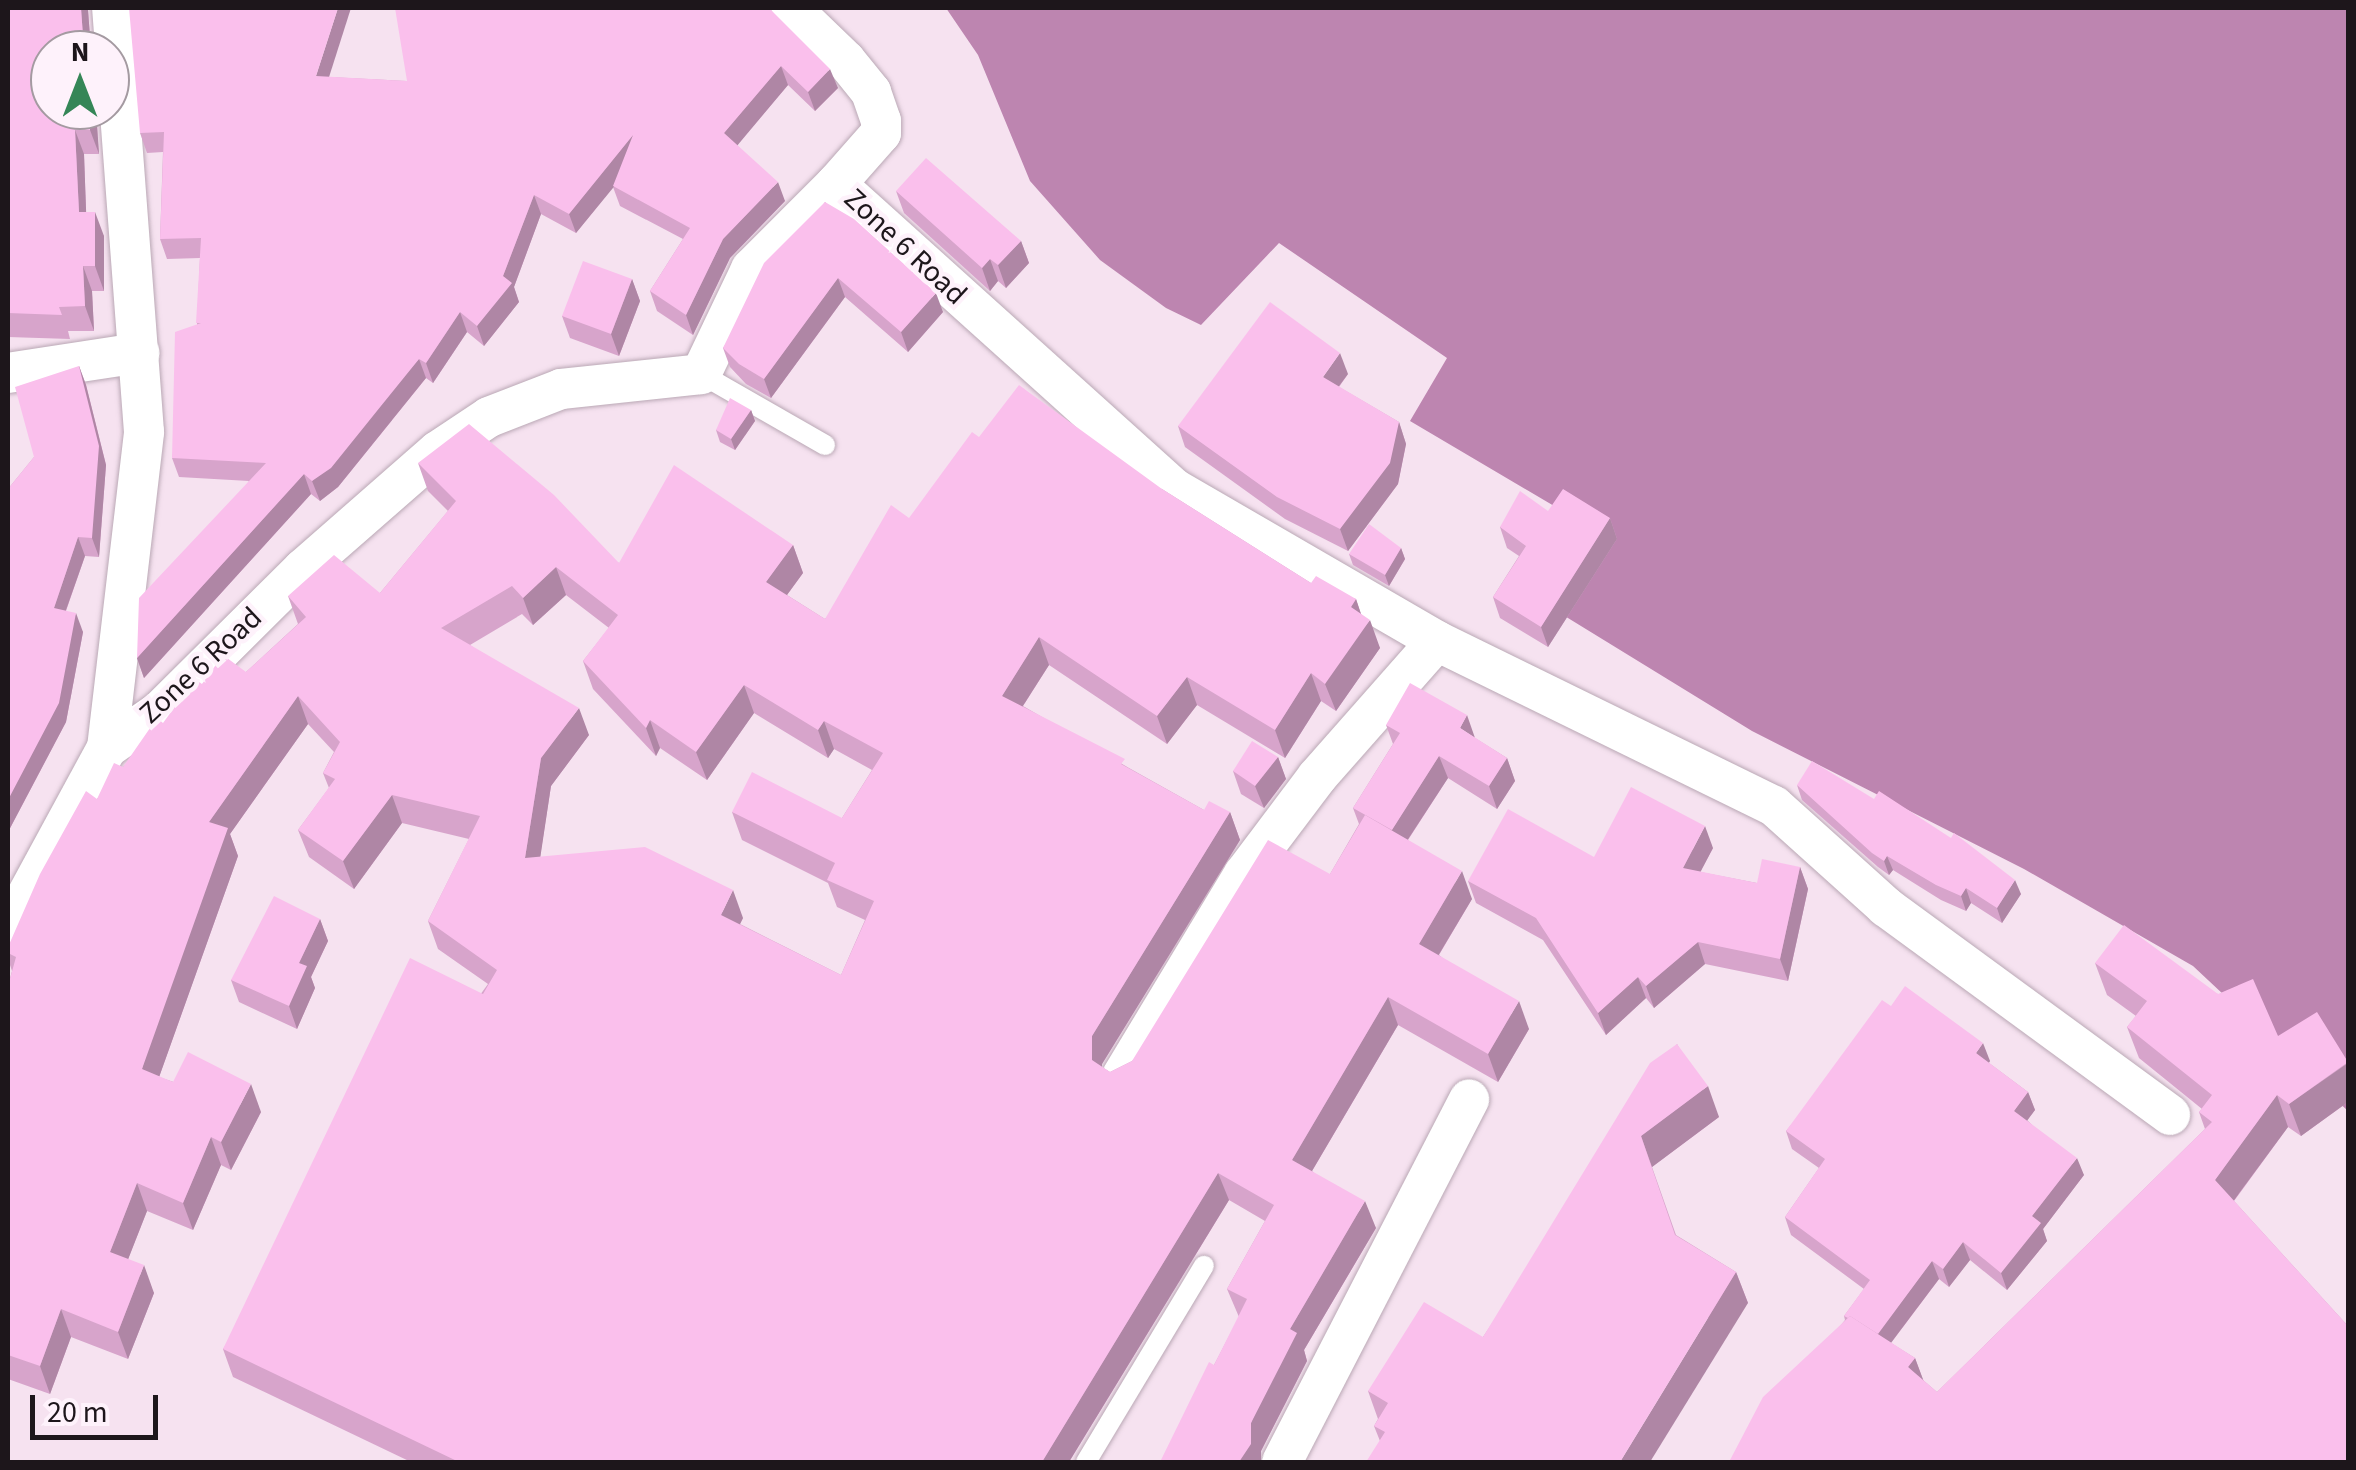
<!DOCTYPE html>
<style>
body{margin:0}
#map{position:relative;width:2356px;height:1470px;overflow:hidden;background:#f6e2f0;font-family:"Source Sans 3",sans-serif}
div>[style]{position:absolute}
.water>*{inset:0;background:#bd85b0}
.roads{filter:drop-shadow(0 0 2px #baa8b5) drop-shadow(0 0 2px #baa8b5)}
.service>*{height:20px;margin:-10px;padding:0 10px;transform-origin:10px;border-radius:10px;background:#fff}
.minor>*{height:40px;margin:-20px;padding:0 20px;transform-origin:20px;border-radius:20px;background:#fff}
.wall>*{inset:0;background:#d7a4cb}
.shaded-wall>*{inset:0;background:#af86a5}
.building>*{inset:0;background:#fabfec}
span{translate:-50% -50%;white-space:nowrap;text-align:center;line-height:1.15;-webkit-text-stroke:9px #fef2fb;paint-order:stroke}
.street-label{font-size:30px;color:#1d161b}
.frame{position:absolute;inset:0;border:10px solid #1d161b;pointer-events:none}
.north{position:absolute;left:30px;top:30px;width:100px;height:100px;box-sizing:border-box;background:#fef2fb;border:2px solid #a49aa1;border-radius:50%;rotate:0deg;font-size:28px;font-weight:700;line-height:40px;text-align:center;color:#1d161b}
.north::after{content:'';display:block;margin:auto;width:35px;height:45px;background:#358657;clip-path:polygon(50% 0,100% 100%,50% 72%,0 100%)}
.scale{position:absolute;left:30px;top:1395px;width:128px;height:45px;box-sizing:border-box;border:5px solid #1d161b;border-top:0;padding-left:12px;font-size:30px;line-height:35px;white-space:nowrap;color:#1d161b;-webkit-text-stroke:8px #fef2fb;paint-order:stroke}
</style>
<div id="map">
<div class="water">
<i style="clip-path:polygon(946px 8px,2348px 8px,2348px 1111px,2193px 966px,2024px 869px,1752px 731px,1537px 599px,1588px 526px,1410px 421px,1447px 358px,1279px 243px,1201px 325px,1166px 308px,1100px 260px,1030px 181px,978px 55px)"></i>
</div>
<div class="roads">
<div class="service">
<i style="left:701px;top:374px;width:143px;rotate:29.8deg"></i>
<i style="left:1086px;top:1462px;width:229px;rotate:-59deg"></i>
</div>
<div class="minor">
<i style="left:791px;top:8px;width:76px;rotate:43.9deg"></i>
<i style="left:846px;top:61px;width:40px;rotate:51deg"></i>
<i style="left:871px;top:92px;width:31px;rotate:71deg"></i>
<i style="left:881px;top:121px;width:12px;rotate:90deg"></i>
<i style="left:881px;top:133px;width:68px;rotate:131.4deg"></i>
<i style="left:8px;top:373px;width:133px;rotate:-8.7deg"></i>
<i style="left:107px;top:748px;width:318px;rotate:-83.3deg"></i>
<i style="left:144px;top:432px;width:425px;rotate:-94.3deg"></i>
<i style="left:8px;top:930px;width:207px;rotate:-61.5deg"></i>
<i style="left:107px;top:748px;width:65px;rotate:-34.9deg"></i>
<i style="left:160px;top:711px;width:202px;rotate:-44.8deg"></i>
<i style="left:303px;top:569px;width:179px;rotate:-41.2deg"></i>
<i style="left:438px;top:451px;width:61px;rotate:-33.7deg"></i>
<i style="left:489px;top:417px;width:77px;rotate:-21.3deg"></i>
<i style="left:561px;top:389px;width:141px;rotate:-6.1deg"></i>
<i style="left:701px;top:374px;width:116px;rotate:-64.5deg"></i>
<i style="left:751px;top:269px;width:120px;rotate:-45deg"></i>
<i style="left:836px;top:184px;width:456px;rotate:42deg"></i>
<i style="left:1175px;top:489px;width:303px;rotate:30.1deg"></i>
<i style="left:1437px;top:641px;width:375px;rotate:26.1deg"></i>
<i style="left:1774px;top:806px;width:151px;rotate:42deg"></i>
<i style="left:1886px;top:907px;width:352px;rotate:36.2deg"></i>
<i style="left:1122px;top:1076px;width:236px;rotate:-58.9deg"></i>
<i style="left:1244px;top:874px;width:121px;rotate:-53deg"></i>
<i style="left:1317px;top:777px;width:181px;rotate:-48.6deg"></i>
<i style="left:1282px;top:1462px;width:408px;rotate:-62.7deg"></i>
</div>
</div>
<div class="wall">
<i style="clip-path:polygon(8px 8px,88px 10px,99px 154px,84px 154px,86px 212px,104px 236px,104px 291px,92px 291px,94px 331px,68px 331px,70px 339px,8px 337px)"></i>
<i style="clip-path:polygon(769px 8px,838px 88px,815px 111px,788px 85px,737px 145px,785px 201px,730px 258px,693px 335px,657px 311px,650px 291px,683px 239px,620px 206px,613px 187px,576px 233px,541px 214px,514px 287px,519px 302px,484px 346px,467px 332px,433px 383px,426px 378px,338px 487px,320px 501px,311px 494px,144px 678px,137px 658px,249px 481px,179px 477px,172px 458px,197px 325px,200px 258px,167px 259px,160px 239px,163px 152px,147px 153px,140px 133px,329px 77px,407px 81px)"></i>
<i style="clip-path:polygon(896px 191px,1021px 241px,1029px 263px,1006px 288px,998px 281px,990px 291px,904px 213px)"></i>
<i style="clip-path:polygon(825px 202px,943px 312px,908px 352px,845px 297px,771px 398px,746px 384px,730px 367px,723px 348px)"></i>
<i style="clip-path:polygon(632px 279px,640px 301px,619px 356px,570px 338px,562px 316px)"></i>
<i style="clip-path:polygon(79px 366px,86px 385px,106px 465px,99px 557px,85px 556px,66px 611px,83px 632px,66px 722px,8px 832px,8px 489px,34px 457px)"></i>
<i style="clip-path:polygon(1348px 374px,1339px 387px,1399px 422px,1406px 444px,1398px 484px,1348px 551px,1285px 519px,1185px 447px,1178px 426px)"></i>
<i style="clip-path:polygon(751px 410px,755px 421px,735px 450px,720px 442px,716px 430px)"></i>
<i style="clip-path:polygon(evenodd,979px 437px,1162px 489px,1311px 583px,1356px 599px,1361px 614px,1380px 648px,1336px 711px,1321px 701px,1285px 758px,1197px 705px,1167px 744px,1049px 665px,1023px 706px,1129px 768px,1204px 810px,1230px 812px,1240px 840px,1102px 1064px,1102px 1067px,1110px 1072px,1132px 1061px,1330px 874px,1359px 824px,1353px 808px,1393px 744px,1386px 725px,1475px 738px,1507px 758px,1515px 781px,1497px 809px,1448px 778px,1408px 840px,1472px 899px,1439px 955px,1529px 1029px,1498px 1082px,1398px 1025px,1312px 1171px,1376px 1228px,1304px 1350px,1307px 1361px,1261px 1451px,1214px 1365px,1239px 1317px,1227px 1289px,1265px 1221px,1229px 1200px,1069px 1462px,411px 1462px,233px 1377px,223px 1349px,488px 984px,438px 949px,428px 921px,469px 839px,402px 823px,354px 889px,309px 857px,298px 830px,329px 788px,323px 773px,334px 752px,308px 724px,230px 834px,238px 856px,159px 1077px,261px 1112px,231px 1170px,221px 1165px,193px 1230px,147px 1211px,128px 1259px,154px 1293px,128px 1359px,71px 1337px,50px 1394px,8px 1379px,8px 986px,12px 971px,8px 959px,8px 947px,97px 799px,123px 767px,202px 684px,246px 672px,298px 624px,288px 596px,380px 593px,448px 511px,428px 491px,418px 463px,619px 563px,793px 545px,803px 573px,787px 595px,825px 619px,979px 437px,566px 595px,609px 628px,583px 661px,593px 689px,656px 756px,660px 748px,707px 780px,754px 713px,828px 758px,834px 749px,872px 770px,842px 818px,732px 812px,742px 840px,828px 883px,837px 907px,865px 920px,841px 975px,740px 924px,743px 918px,540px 857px,551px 786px,589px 735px,470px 645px,522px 614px,533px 625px,566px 595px)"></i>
<i style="clip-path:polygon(1548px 511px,1610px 518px,1617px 539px,1548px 647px,1500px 618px,1493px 597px,1519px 556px,1507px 548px,1500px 527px)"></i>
<i style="clip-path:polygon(1401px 548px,1405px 559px,1389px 586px,1353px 565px,1349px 554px)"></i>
<i style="clip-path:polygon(1278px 757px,1286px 779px,1264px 808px,1241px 794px,1233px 771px)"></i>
<i style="clip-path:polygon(1797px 785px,2021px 894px,2002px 923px,1971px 903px,1966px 911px,1941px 900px,1893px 870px,1889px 875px,1878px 867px,1802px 800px)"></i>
<i style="clip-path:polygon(1713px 848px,1700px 872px,1757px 883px,1800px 867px,1808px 889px,1788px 981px,1705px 964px,1654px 1008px,1646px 998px,1606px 1035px,1543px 940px,1476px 903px,1468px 881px,1594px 857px)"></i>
<i style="clip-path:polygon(320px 919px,328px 941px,311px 977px,315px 988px,297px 1029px,239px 1002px,231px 980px)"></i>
<i style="clip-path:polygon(2095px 963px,2218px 994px,2278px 1036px,2348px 1062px,2348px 1102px,2301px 1136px,2288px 1127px,2234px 1201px,2348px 1326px,1729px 1462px,1845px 1320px,1844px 1316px,1864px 1289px,1791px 1235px,1785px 1217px,1819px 1168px,1792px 1149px,1786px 1131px,1891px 1006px,1990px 1061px,1989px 1063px,2028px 1092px,2035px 1110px,2027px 1120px,2084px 1175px,2043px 1229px,2047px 1241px,2007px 1290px,1970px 1260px,1949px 1287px,1939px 1279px,1891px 1343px,1915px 1358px,1923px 1380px,1937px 1392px,2205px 1129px,2199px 1112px,2202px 1109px,2139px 1058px,2127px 1027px,2136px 1016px,2107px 995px)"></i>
<i style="clip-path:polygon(1677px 1044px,1719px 1117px,1652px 1167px,1676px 1235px,1736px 1272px,1748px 1303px,1380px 1441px,1374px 1426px,1378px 1419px,1368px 1391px,1483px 1337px)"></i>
</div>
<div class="shaded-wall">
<i style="clip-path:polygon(81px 8px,90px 8px,88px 10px,91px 50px,84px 50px)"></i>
<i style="clip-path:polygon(338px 8px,351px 8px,323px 96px,316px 76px)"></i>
<i style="clip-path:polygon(781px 66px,788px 85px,731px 153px,724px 133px)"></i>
<i style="clip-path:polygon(830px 69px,838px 88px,815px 111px,808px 92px)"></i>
<i style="clip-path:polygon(89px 110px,96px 110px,99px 154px,90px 130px)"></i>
<i style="clip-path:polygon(75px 130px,84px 154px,87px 236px,79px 212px)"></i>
<i style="clip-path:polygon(633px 135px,640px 155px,576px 233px,569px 214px)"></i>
<i style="clip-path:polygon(778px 182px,785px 201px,730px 258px,693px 335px,686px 315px,723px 239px)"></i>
<i style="clip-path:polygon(534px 195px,541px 214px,514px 287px,519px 302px,484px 346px,477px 326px,503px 276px)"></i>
<i style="clip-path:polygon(95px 212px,104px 236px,104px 291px,95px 266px)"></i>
<i style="clip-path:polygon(1021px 241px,1029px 263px,1006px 288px,998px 265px)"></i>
<i style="clip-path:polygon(990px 259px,998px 281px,990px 291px,982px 268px)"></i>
<i style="clip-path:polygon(83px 266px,92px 291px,94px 331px,85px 306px)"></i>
<i style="clip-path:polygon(838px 278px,845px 297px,771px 398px,764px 379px)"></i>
<i style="clip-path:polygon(632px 279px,640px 301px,619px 356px,611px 334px)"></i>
<i style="clip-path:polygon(936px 293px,943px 312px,908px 352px,901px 332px)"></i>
<i style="clip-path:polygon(460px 312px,467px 332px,433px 383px,426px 363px)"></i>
<i style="clip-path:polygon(1340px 353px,1348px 374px,1330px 398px,1323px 377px)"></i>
<i style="clip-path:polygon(419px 359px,426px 378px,338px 487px,320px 501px,312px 481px)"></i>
<i style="clip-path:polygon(79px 366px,86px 385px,106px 465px,99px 557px,92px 538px)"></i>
<i style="clip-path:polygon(751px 410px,755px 421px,735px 450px,731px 439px)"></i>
<i style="clip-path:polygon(1399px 422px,1406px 444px,1398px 484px,1348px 551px,1340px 529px)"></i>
<i style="clip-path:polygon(304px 474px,311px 494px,144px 678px,137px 658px)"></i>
<i style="clip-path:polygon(1610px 518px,1617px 539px,1548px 647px,1541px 627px)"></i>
<i style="clip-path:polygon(78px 537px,85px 556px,60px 627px,54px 608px)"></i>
<i style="clip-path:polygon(793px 545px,803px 573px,776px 610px,766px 582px)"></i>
<i style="clip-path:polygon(1401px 548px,1405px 559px,1389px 586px,1385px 575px)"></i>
<i style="clip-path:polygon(556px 567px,566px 595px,533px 625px,523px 598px)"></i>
<i style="clip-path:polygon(1356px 599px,1365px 626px,1370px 620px,1380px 648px,1336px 711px,1325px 684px,1351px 607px)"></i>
<i style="clip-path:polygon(76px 613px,83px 632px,66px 722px,8px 832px,8px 800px)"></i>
<i style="clip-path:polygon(1039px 637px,1049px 665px,1012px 723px,1002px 696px)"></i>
<i style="clip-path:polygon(1311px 673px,1321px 701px,1285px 758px,1275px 730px)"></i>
<i style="clip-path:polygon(1187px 677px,1197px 705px,1167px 744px,1157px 716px)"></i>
<i style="clip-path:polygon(744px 685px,754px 713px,707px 780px,696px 752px)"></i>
<i style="clip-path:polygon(298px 696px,308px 724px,230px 834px,238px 856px,152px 1097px,142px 1069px,209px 822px)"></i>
<i style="clip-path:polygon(579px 708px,589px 735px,551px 786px,536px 886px,525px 858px,541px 758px)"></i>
<i style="clip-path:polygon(1467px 715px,1475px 738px,1460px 728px)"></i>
<i style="clip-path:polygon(650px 720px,660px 748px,656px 756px,646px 728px)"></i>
<i style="clip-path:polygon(824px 721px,834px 749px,828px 758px,818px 730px)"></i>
<i style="clip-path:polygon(1439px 756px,1448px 778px,1399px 853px,1391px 831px)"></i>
<i style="clip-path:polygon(1278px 757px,1286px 779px,1264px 808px,1255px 786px)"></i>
<i style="clip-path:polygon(1507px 758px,1515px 781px,1497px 809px,1489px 786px)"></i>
<i style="clip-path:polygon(392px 795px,402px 823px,354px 889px,343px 861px)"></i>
<i style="clip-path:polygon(1230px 812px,1240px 840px,1102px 1064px,1102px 1088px,1092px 1060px,1092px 1036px)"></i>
<i style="clip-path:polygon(1705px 826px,1713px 848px,1691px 890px,1683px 868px)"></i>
<i style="clip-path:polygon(1887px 856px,1893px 870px,1889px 875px,1884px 861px)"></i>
<i style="clip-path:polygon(1800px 867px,1808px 889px,1788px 981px,1780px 959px)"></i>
<i style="clip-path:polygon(1462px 871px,1472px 899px,1429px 971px,1419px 944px)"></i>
<i style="clip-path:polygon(2015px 880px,2021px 894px,2002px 923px,1997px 908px)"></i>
<i style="clip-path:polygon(1966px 888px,1971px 903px,1966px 911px,1961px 896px)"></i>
<i style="clip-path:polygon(733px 890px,743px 918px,731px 942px,721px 915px)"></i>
<i style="clip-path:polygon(320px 919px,328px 941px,311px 977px,315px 988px,297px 1029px,289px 1006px,299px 963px)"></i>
<i style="clip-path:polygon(1698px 942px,1705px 964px,1654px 1008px,1646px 986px)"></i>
<i style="clip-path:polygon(1638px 977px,1646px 998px,1606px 1035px,1598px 1013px)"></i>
<i style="clip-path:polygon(1388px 997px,1398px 1025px,1302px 1188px,1292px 1160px)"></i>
<i style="clip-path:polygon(1519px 1001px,1529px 1029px,1498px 1082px,1488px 1054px)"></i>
<i style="clip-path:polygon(1983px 1043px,1990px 1061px,1982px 1071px,1976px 1053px)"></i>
<i style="clip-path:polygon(2348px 1063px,2348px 1102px,2301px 1136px,2289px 1104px)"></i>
<i style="clip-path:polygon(251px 1084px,261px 1112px,231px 1170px,221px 1142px)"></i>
<i style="clip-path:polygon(1708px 1086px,1719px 1117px,1652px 1167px,1641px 1136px)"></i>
<i style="clip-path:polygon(2028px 1092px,2035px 1110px,2021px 1129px,2014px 1111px)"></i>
<i style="clip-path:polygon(2277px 1095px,2288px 1127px,2226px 1211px,2215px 1180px)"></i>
<i style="clip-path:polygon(211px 1137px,221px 1165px,193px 1230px,183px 1203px)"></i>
<i style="clip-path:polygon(2077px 1158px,2084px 1175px,2043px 1229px,2047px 1241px,2007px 1290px,2001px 1273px,2032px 1216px)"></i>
<i style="clip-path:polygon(1218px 1173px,1229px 1200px,1069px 1462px,1042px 1462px)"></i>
<i style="clip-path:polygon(137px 1183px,147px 1211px,120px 1280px,110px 1252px)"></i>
<i style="clip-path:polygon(1365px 1201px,1376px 1228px,1304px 1350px,1307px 1361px,1261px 1451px,1261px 1462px,1239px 1462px,1251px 1423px,1290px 1329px)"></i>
<i style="clip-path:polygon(1963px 1242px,1970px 1260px,1949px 1287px,1943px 1269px)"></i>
<i style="clip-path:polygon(1932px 1261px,1939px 1279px,1881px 1356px,1874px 1338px)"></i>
<i style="clip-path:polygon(144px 1265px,154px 1293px,128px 1359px,118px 1332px)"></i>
<i style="clip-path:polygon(1736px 1272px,1748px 1303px,1650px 1462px,1620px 1462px)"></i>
<i style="clip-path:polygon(61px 1309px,71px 1337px,50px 1394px,40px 1366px)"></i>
<i style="clip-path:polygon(1915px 1358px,1927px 1390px,1908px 1367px)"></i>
</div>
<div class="building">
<i style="clip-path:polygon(8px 8px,81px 8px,84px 50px,50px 50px,50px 110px,89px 110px,90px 130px,75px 130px,79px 212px,95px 212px,95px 266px,83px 266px,85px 306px,59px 307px,62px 315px,8px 313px)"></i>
<i style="clip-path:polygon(129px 8px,338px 8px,316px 76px,407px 81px,395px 8px,769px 8px,830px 69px,808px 92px,781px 66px,724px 133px,778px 182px,723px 239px,686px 315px,650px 291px,690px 228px,613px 186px,633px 135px,569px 214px,534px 195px,503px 276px,512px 283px,477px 326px,460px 312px,426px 363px,419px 359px,331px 468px,312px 481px,304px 474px,137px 658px,139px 598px,266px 463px,172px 458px,175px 332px,201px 323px,196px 323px,201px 238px,160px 239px,164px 132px,140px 133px)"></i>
<i style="clip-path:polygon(926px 158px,1021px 241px,998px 265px,990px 259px,982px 268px,896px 191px)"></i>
<i style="clip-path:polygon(825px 202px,854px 219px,936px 293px,901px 332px,838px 278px,764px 379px,739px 364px,723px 348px,764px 263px)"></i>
<i style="clip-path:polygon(583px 261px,632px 279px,611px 334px,562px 316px)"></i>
<i style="clip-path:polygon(1270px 302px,1340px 353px,1323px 377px,1399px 422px,1390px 463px,1340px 529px,1277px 497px,1178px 426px)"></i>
<i style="clip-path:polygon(79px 366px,99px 446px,92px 538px,78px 537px,54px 608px,76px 613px,59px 703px,8px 800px,8px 489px,34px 457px,15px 387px)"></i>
<i style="clip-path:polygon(evenodd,1019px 385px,1162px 489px,1311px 583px,1316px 576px,1356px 599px,1351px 607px,1370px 620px,1325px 684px,1311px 673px,1275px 730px,1187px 677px,1157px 716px,1039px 637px,1002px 696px,1125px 759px,1121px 764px,1204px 810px,1209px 801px,1230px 812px,1092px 1036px,1092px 1060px,1110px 1072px,1132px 1061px,1268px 840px,1330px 874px,1365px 815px,1462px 871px,1419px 944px,1519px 1001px,1488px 1054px,1388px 997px,1292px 1160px,1365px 1201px,1290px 1329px,1297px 1333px,1251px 1423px,1251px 1444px,1239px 1462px,1160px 1462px,1209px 1362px,1214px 1365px,1247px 1299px,1227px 1289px,1274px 1205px,1218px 1173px,1042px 1462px,459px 1462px,223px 1349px,410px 958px,483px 994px,497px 970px,428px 921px,480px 816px,392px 795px,343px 861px,298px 830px,335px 779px,323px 773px,340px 742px,298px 696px,209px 822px,228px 828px,142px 1069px,173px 1082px,188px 1052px,251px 1084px,221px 1142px,211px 1137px,183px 1203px,137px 1183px,110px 1252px,144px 1265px,118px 1332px,61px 1309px,40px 1366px,8px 1355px,8px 986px,16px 957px,8px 953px,8px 947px,40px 874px,86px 791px,97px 799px,114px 763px,123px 767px,157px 718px,163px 723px,195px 679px,202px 684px,223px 655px,246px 672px,306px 617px,288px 596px,334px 555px,380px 593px,456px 501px,418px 463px,469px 424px,554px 495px,619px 563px,674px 465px,793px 545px,766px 582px,825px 619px,891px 505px,909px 518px,972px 432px,979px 437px,1019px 385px,556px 567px,618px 615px,583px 661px,646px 728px,650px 720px,696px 752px,744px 685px,818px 730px,824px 721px,883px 753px,842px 818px,752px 772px,732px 812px,835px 863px,827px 880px,874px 901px,841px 975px,721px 915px,733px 890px,645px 847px,525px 858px,541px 758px,579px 708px,441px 628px,512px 586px,523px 598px,556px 567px)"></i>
<i style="clip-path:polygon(730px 398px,751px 410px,731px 439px,716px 430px)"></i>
<i style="clip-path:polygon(1563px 489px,1610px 518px,1541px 627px,1493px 597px,1526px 546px,1500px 527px,1520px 491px,1548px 511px)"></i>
<i style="clip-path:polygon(1369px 524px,1401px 548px,1385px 575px,1349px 554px)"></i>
<i style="clip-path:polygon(1410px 683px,1467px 715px,1460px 728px,1507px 758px,1489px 786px,1439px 756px,1392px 830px,1353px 808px,1400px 733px,1386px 725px)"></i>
<i style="clip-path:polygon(1252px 741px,1278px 757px,1255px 786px,1233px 771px)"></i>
<i style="clip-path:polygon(1812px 761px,1874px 799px,1879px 791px,1951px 838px,1954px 833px,2015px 880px,1997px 908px,1966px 888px,1961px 896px,1936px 885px,1887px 856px,1884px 861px,1872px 853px,1797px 785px)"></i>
<i style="clip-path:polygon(1631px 787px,1705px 826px,1683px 868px,1757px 883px,1762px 859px,1800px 867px,1780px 959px,1698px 942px,1646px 986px,1638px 977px,1598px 1013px,1536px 918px,1468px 881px,1508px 809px,1594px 857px)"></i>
<i style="clip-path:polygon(274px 896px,320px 919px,299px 963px,307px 966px,289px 1006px,231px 980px)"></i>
<i style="clip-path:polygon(2124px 925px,2218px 994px,2253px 979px,2278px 1036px,2317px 1012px,2348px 1062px,2289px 1104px,2277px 1095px,2215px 1180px,2348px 1326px,2348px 1462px,1729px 1462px,1763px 1397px,1850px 1316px,1915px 1358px,1908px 1367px,1937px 1392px,2212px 1122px,2199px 1112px,2212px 1095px,2127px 1027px,2147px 1001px,2095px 963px)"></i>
<i style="clip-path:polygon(1905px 986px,1983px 1043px,1976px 1053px,2028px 1092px,2014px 1111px,2077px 1158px,2032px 1216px,2041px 1223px,2001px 1273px,1963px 1242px,1943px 1269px,1932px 1261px,1878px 1334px,1850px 1316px,1848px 1318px,1844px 1316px,1870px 1280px,1785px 1217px,1825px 1159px,1786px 1131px,1882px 1000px,1891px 1006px)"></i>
<i style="clip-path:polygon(1677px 1044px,1708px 1086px,1641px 1136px,1675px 1235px,1736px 1272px,1620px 1462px,1366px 1462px,1385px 1432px,1374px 1426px,1388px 1403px,1368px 1391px,1424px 1302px,1483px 1337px,1650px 1063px)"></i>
</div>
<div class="street-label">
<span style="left:905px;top:247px;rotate:43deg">Zone 6 Road</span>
<span style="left:201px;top:666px;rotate:-43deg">Zone 6 Road</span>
</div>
<div class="frame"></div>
<div class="north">N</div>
<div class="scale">20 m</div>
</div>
